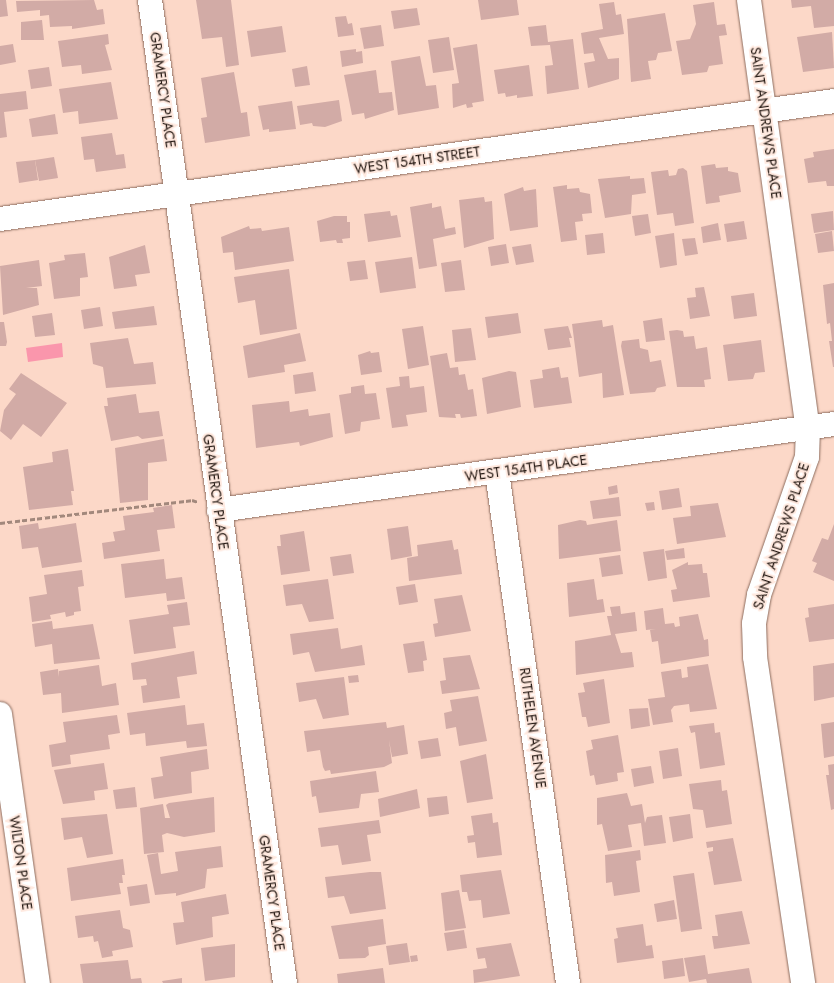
<!DOCTYPE html>
<style>
body{margin:0}
#map{position:relative;width:834px;height:983px;overflow:hidden;background:#fcd8c8;font-family:Jost,sans-serif}
div>[style]{position:absolute}
.water>*{inset:0;background:#fa96ac}
.building>*{inset:0;background:#d2aba6}
.path>*{height:3px;margin-top:-1.5px;transform-origin:0;background:repeating-linear-gradient(90deg,#a2887c 0 5px,transparent 0 7.5px)}
.roads{filter:drop-shadow(0 0 1px #8d6d5f) drop-shadow(0 0 1px #8d6d5f)}
.minor>*{height:24px;margin:-12px;padding:0 12px;transform-origin:12px;border-radius:12px;background:#fff}
span{translate:-50% -50%;white-space:nowrap;text-align:center;line-height:1.15;-webkit-text-stroke:4px #ffe9df;paint-order:stroke}
.street-label{font-size:14px;color:#231711}
</style>
<div id="map">
<div class="water">
<i style="clip-path:polygon(62px 343px,63px 357px,28px 362px,26px 348px)"></i>
</div>
<div class="building">
<i style="clip-path:polygon(0 0,6px 0,8px 16px,0 17px)"></i>
<i style="clip-path:polygon(94px 0,97px 10px,103px 9px,105px 24px,72px 29px,72px 26px,50px 27px,49px 15px,40px 16px,40px 10px,17px 12px,16px 1px)"></i>
<i style="clip-path:polygon(196px 0,231px 0,239px 65px,226px 67px,222px 37px,202px 39px)"></i>
<i style="clip-path:polygon(478px 0,517px 0,519px 15px,481px 20px)"></i>
<i style="clip-path:polygon(791px 0,834px 0,834px 26px,814px 28px,811px 6px,792px 8px)"></i>
<i style="clip-path:polygon(614px 2px,616px 15px,621px 14px,624px 34px,599px 38px,608px 59px,619px 58px,619px 79px,588px 88px,584px 63px,595px 61px,593px 53px,584px 54px,581px 33px,603px 29px,599px 4px)"></i>
<i style="clip-path:polygon(714px 2px,717px 25px,725px 24px,727px 35px,719px 36px,723px 64px,709px 66px,707px 72px,682px 75px,676px 41px,690px 39px,696px 24px,693px 5px)"></i>
<i style="clip-path:polygon(417px 8px,420px 25px,394px 29px,391px 11px)"></i>
<i style="clip-path:polygon(665px 13px,672px 51px,658px 53px,656px 60px,648px 61px,651px 79px,631px 82px,627px 19px)"></i>
<i style="clip-path:polygon(346px 16px,348px 24px,352px 23px,354px 35px,338px 37px,335px 17px)"></i>
<i style="clip-path:polygon(42px 20px,44px 40px,21px 40px,21px 22px)"></i>
<i style="clip-path:polygon(381px 25px,384px 46px,364px 49px,360px 28px)"></i>
<i style="clip-path:polygon(546px 25px,548px 42px,573px 39px,579px 89px,547px 94px,545px 66px,553px 65px,550px 45px,531px 46px,528px 27px)"></i>
<i style="clip-path:polygon(282px 26px,286px 52px,251px 57px,247px 31px)"></i>
<i style="clip-path:polygon(832px 32px,834px 68px,803px 72px,797px 37px)"></i>
<i style="clip-path:polygon(108px 34px,109px 44px,105px 45px,112px 70px,82px 74px,81px 65px,62px 67px,58px 41px)"></i>
<i style="clip-path:polygon(449px 37px,454px 70px,433px 73px,428px 40px)"></i>
<i style="clip-path:polygon(13px 44px,16px 62px,0 65px,0 46px)"></i>
<i style="clip-path:polygon(477px 44px,484px 101px,472px 103px,473px 107px,467px 108px,466px 104px,453px 108px,452px 84px,459px 83px,453px 48px)"></i>
<i style="clip-path:polygon(356px 49px,356px 52px,362px 51px,363px 63px,342px 67px,340px 51px)"></i>
<i style="clip-path:polygon(420px 56px,426px 86px,436px 85px,439px 108px,398px 115px,391px 61px)"></i>
<i style="clip-path:polygon(529px 65px,533px 96px,517px 98px,517px 95px,506px 97px,505px 93px,498px 94px,494px 70px)"></i>
<i style="clip-path:polygon(307px 66px,310px 85px,295px 87px,292px 69px)"></i>
<i style="clip-path:polygon(49px 67px,52px 86px,31px 89px,28px 70px)"></i>
<i style="clip-path:polygon(376px 70px,379px 93px,392px 92px,394px 110px,365px 119px,364px 113px,352px 115px,344px 75px)"></i>
<i style="clip-path:polygon(234px 72px,241px 113px,247px 112px,250px 136px,205px 143px,201px 118px,207px 117px,201px 78px)"></i>
<i style="clip-path:polygon(111px 82px,118px 119px,79px 124px,78px 111px,63px 113px,59px 89px)"></i>
<i style="clip-path:polygon(26px 91px,28px 109px,4px 112px,7px 137px,0 138px,0 94px)"></i>
<i style="clip-path:polygon(339px 100px,342px 121px,325px 127px,313px 126px,312px 123px,300px 125px,297px 106px)"></i>
<i style="clip-path:polygon(292px 101px,296px 129px,269px 132px,269px 129px,263px 130px,258px 106px)"></i>
<i style="clip-path:polygon(55px 114px,58px 134px,32px 137px,29px 119px)"></i>
<i style="clip-path:polygon(112px 133px,116px 155px,124px 154px,126px 168px,96px 172px,94px 159px,84px 160px,81px 137px)"></i>
<i style="clip-path:polygon(834px 149px,834px 186px,827px 186px,826px 181px,808px 183px,804px 159px,814px 157px,813px 152px)"></i>
<i style="clip-path:polygon(54px 157px,58px 178px,39px 181px,35px 160px)"></i>
<i style="clip-path:polygon(35px 160px,38px 180px,19px 183px,16px 162px)"></i>
<i style="clip-path:polygon(715px 164px,716px 168px,728px 167px,728px 171px,738px 173px,741px 192px,719px 196px,720px 202px,706px 204px,701px 166px)"></i>
<i style="clip-path:polygon(683px 168px,687px 171px,694px 223px,675px 226px,673px 213px,657px 215px,651px 172px,668px 170px,669px 176px,676px 175px,678px 169px)"></i>
<i style="clip-path:polygon(630px 176px,630px 179px,644px 178px,646px 193px,632px 195px,631px 214px,605px 218px,598px 179px)"></i>
<i style="clip-path:polygon(567px 185px,567px 189px,579px 188px,580px 192px,590px 194px,592px 213px,582px 214px,583px 221px,575px 222px,577px 240px,561px 242px,553px 187px)"></i>
<i style="clip-path:polygon(523px 187px,524px 191px,536px 189px,538px 227px,510px 231px,504px 194px)"></i>
<i style="clip-path:polygon(484px 197px,485px 202px,492px 201px,494px 239px,464px 248px,459px 200px)"></i>
<i style="clip-path:polygon(432px 203px,432px 208px,441px 206px,445px 229px,455px 227px,456px 234px,433px 239px,437px 266px,419px 269px,410px 207px)"></i>
<i style="clip-path:polygon(390px 211px,391px 216px,397px 215px,401px 237px,368px 242px,364px 214px)"></i>
<i style="clip-path:polygon(833px 211px,834px 230px,814px 233px,811px 214px)"></i>
<i style="clip-path:polygon(648px 214px,651px 233px,635px 236px,632px 216px)"></i>
<i style="clip-path:polygon(334px 216px,347px 216px,347px 222px,350px 222px,350px 238px,342px 239px,343px 243px,337px 243px,336px 240px,320px 242px,317px 221px)"></i>
<i style="clip-path:polygon(744px 221px,747px 239px,727px 242px,724px 224px)"></i>
<i style="clip-path:polygon(718px 223px,721px 240px,703px 243px,701px 227px)"></i>
<i style="clip-path:polygon(249px 226px,250px 229px,261px 228px,262px 231px,289px 227px,294px 261px,235px 270px,233px 252px,223px 253px,221px 237px)"></i>
<i style="clip-path:polygon(832px 231px,834px 251px,818px 253px,815px 234px)"></i>
<i style="clip-path:polygon(603px 233px,605px 253px,587px 255px,585px 235px)"></i>
<i style="clip-path:polygon(674px 233px,677px 265px,660px 268px,655px 236px)"></i>
<i style="clip-path:polygon(695px 238px,698px 254px,685px 256px,682px 239px)"></i>
<i style="clip-path:polygon(506px 244px,509px 263px,491px 266px,488px 247px)"></i>
<i style="clip-path:polygon(531px 244px,534px 262px,516px 265px,512px 247px)"></i>
<i style="clip-path:polygon(145px 245px,150px 273px,135px 275px,137px 286px,114px 289px,109px 257px)"></i>
<i style="clip-path:polygon(85px 253px,88px 277px,80px 278px,80px 296px,54px 299px,49px 263px,65px 260px,64px 255px)"></i>
<i style="clip-path:polygon(412px 257px,416px 288px,380px 293px,375px 262px)"></i>
<i style="clip-path:polygon(39px 260px,42px 286px,26px 288px,37px 288px,39px 305px,3px 315px,0 266px)"></i>
<i style="clip-path:polygon(365px 260px,368px 279px,350px 281px,347px 262px)"></i>
<i style="clip-path:polygon(461px 260px,465px 290px,445px 292px,441px 263px)"></i>
<i style="clip-path:polygon(289px 269px,297px 329px,260px 335px,255px 300px,238px 303px,234px 277px)"></i>
<i style="clip-path:polygon(834px 283px,834px 367px,833px 367px,829px 341px,832px 341px,830px 323px,827px 324px,823px 285px)"></i>
<i style="clip-path:polygon(704px 287px,710px 316px,690px 319px,687px 298px,696px 297px,695px 288px)"></i>
<i style="clip-path:polygon(754px 293px,757px 316px,734px 319px,731px 296px)"></i>
<i style="clip-path:polygon(154px 306px,157px 325px,115px 329px,112px 312px)"></i>
<i style="clip-path:polygon(100px 307px,103px 326px,84px 329px,81px 310px)"></i>
<i style="clip-path:polygon(52px 313px,55px 335px,35px 337px,32px 316px)"></i>
<i style="clip-path:polygon(518px 313px,521px 333px,488px 338px,485px 317px)"></i>
<i style="clip-path:polygon(662px 318px,665px 340px,646px 342px,643px 321px)"></i>
<i style="clip-path:polygon(602px 320px,603px 327px,613px 325px,624px 395px,603px 398px,602px 373px,579px 377px,572px 324px)"></i>
<i style="clip-path:polygon(0 322px,4px 322px,7px 342px,6px 346px,0 346px)"></i>
<i style="clip-path:polygon(423px 326px,429px 365px,408px 369px,402px 329px)"></i>
<i style="clip-path:polygon(568px 326px,572px 338px,569px 338px,571px 347px,548px 350px,544px 329px)"></i>
<i style="clip-path:polygon(471px 328px,476px 360px,455px 362px,452px 330px)"></i>
<i style="clip-path:polygon(677px 330px,683px 331px,684px 337px,694px 336px,696px 349px,707px 347px,711px 379px,704px 380px,705px 387px,677px 387px,669px 331px)"></i>
<i style="clip-path:polygon(300px 333px,306px 361px,284px 365px,285px 372px,248px 378px,243px 346px)"></i>
<i style="clip-path:polygon(128px 338px,134px 364px,153px 362px,156px 384px,106px 388px,103px 367px,93px 364px,90px 343px)"></i>
<i style="clip-path:polygon(639px 339px,640px 348px,648px 350px,650px 362px,661px 360px,666px 386px,657px 388px,655px 392px,630px 394px,621px 346px,622px 341px)"></i>
<i style="clip-path:polygon(761px 340px,765px 372px,755px 373px,753px 379px,728px 381px,723px 345px)"></i>
<i style="clip-path:polygon(370px 351px,371px 353px,379px 352px,382px 372px,361px 375px,358px 355px)"></i>
<i style="clip-path:polygon(447px 353px,450px 368px,458px 367px,459px 375px,465px 374px,468px 390px,473px 389px,477px 416px,461px 418px,460px 414px,455px 414px,456px 418px,439px 417px,430px 356px)"></i>
<i style="clip-path:polygon(559px 367px,561px 378px,568px 377px,572px 403px,534px 408px,530px 380px,543px 378px,542px 370px)"></i>
<i style="clip-path:polygon(509px 371px,516px 372px,521px 407px,487px 414px,482px 378px)"></i>
<i style="clip-path:polygon(313px 372px,316px 391px,295px 394px,293px 375px)"></i>
<i style="clip-path:polygon(21px 373px,67px 403px,41px 437px,23px 424px,11px 440px,0 431px,4px 410px,16px 394px,9px 389px)"></i>
<i style="clip-path:polygon(409px 376px,410px 388px,424px 386px,427px 412px,406px 415px,408px 426px,392px 428px,386px 388px,400px 386px,399px 377px)"></i>
<i style="clip-path:polygon(364px 385px,365px 394px,376px 393px,380px 419px,361px 422px,360px 431px,345px 434px,339px 395px,351px 393px,351px 387px)"></i>
<i style="clip-path:polygon(136px 394px,139px 413px,159px 411px,163px 436px,142px 439px,138px 436px,111px 441px,104px 406px,108px 406px,107px 398px)"></i>
<i style="clip-path:polygon(289px 401px,290px 412px,308px 409px,309px 416px,330px 413px,333px 437px,300px 446px,299px 442px,256px 448px,252px 405px)"></i>
<i style="clip-path:polygon(164px 439px,167px 461px,148px 463px,148px 500px,120px 503px,115px 448px)"></i>
<i style="clip-path:polygon(68px 449px,74px 491px,71px 491px,73px 505px,29px 510px,23px 467px,53px 462px,52px 452px)"></i>
<i style="clip-path:polygon(617px 485px,618px 493px,609px 495px,608px 487px)"></i>
<i style="clip-path:polygon(679px 488px,682px 507px,662px 510px,659px 491px)"></i>
<i style="clip-path:polygon(619px 497px,621px 516px,593px 519px,590px 501px)"></i>
<i style="clip-path:polygon(654px 502px,655px 510px,647px 511px,645px 503px)"></i>
<i style="clip-path:polygon(718px 503px,726px 537px,677px 544px,673px 518px,691px 516px,690px 506px)"></i>
<i style="clip-path:polygon(172px 505px,175px 528px,157px 530px,160px 551px,104px 559px,102px 543px,115px 541px,113px 532px,125px 530px,123px 516px,154px 512px,153px 508px)"></i>
<i style="clip-path:polygon(580px 520px,586px 521px,587px 525px,617px 520px,621px 551px,559px 559px,558px 525px)"></i>
<i style="clip-path:polygon(38px 523px,39px 529px,76px 523px,82px 562px,42px 568px,38px 547px,22px 549px,19px 526px)"></i>
<i style="clip-path:polygon(834px 524px,834px 581px,813px 572px,817px 563px,812px 561px,822px 538px,828px 540px)"></i>
<i style="clip-path:polygon(408px 526px,412px 556px,391px 560px,387px 529px)"></i>
<i style="clip-path:polygon(304px 531px,310px 571px,281px 575px,277px 546px,281px 546px,280px 535px)"></i>
<i style="clip-path:polygon(452px 540px,454px 550px,458px 549px,462px 574px,409px 581px,407px 558px,418px 556px,417px 545px)"></i>
<i style="clip-path:polygon(684px 548px,685px 558px,667px 560px,665px 551px)"></i>
<i style="clip-path:polygon(664px 549px,667px 578px,648px 581px,643px 552px)"></i>
<i style="clip-path:polygon(351px 554px,354px 573px,333px 576px,330px 557px)"></i>
<i style="clip-path:polygon(620px 555px,623px 574px,602px 577px,599px 558px)"></i>
<i style="clip-path:polygon(164px 559px,166px 579px,182px 577px,185px 599px,167px 601px,166px 593px,125px 598px,121px 564px)"></i>
<i style="clip-path:polygon(688px 562px,688px 565px,702px 564px,703px 573px,707px 573px,710px 597px,673px 602px,671px 590px,677px 589px,672px 570px)"></i>
<i style="clip-path:polygon(82px 570px,84px 586px,78px 587px,81px 611px,74px 612px,74px 615px,66px 617px,65px 612px,50px 615px,51px 619px,32px 622px,29px 597px,47px 594px,44px 575px)"></i>
<i style="clip-path:polygon(328px 579px,334px 619px,309px 622px,302px 604px,286px 606px,283px 585px)"></i>
<i style="clip-path:polygon(594px 579px,597px 600px,603px 599px,605px 612px,569px 617px,567px 583px)"></i>
<i style="clip-path:polygon(415px 584px,418px 602px,399px 605px,396px 587px)"></i>
<i style="clip-path:polygon(462px 595px,471px 631px,435px 637px,433px 624px,438px 623px,434px 599px)"></i>
<i style="clip-path:polygon(187px 602px,190px 625px,173px 627px,176px 648px,134px 654px,129px 620px,169px 614px,167px 605px)"></i>
<i style="clip-path:polygon(834px 604px,834px 639px,809px 642px,805px 618px,809px 617px,808px 608px)"></i>
<i style="clip-path:polygon(620px 606px,621px 614px,635px 612px,637px 631px,615px 634px,621px 653px,632px 652px,634px 667px,576px 675px,575px 641px,611px 635px,607px 616px,612px 616px,610px 607px)"></i>
<i style="clip-path:polygon(663px 608px,665px 624px,674px 623px,675px 627px,680px 626px,679px 617px,698px 614px,704px 640px,708px 639px,709px 656px,661px 664px,658px 641px,652px 642px,650px 630px,656px 629px,646px 630px,644px 611px)"></i>
<i style="clip-path:polygon(52px 621px,53px 629px,93px 624px,100px 659px,54px 664px,52px 644px,35px 647px,32px 624px)"></i>
<i style="clip-path:polygon(338px 628px,341px 649px,362px 645px,365px 665px,315px 672px,309px 652px,293px 655px,290px 634px)"></i>
<i style="clip-path:polygon(424px 641px,427px 660px,423px 661px,424px 671px,408px 673px,403px 644px)"></i>
<i style="clip-path:polygon(194px 651px,197px 674px,177px 677px,180px 698px,143px 703px,141px 686px,147px 685px,146px 679px,133px 680px,131px 663px)"></i>
<i style="clip-path:polygon(470px 655px,480px 689px,442px 694px,440px 681px,446px 680px,443px 658px)"></i>
<i style="clip-path:polygon(834px 663px,834px 697px,814px 701px,813px 666px)"></i>
<i style="clip-path:polygon(708px 664px,717px 709px,690px 712px,689px 704px,674px 706px,671px 710px,673px 722px,653px 725px,648px 699px,665px 697px,661px 672px,681px 669px,682px 678px,688px 677px,687px 667px)"></i>
<i style="clip-path:polygon(99px 665px,102px 686px,116px 683px,119px 705px,62px 713px,61px 693px,43px 695px,40px 672px,58px 669px,59px 677px,59px 671px)"></i>
<i style="clip-path:polygon(358px 675px,359px 682px,349px 683px,348px 676px)"></i>
<i style="clip-path:polygon(344px 677px,349px 715px,323px 719px,316px 699px,299px 702px,296px 683px)"></i>
<i style="clip-path:polygon(604px 679px,610px 723px,588px 727px,586px 717px,582px 717px,578px 693px,585px 692px,583px 683px)"></i>
<i style="clip-path:polygon(478px 696px,487px 741px,459px 746px,456px 727px,446px 729px,444px 713px,452px 711px,450px 700px)"></i>
<i style="clip-path:polygon(185px 705px,187px 725px,204px 723px,207px 746px,187px 748px,186px 741px,146px 746px,145px 733px,130px 735px,127px 713px)"></i>
<i style="clip-path:polygon(648px 708px,650px 726px,631px 729px,629px 709px)"></i>
<i style="clip-path:polygon(117px 715px,120px 733px,108px 735px,110px 749px,70px 755px,71px 764px,52px 767px,49px 745px,66px 742px,63px 722px)"></i>
<i style="clip-path:polygon(386px 722px,387px 728px,404px 725px,408px 754px,392px 757px,389px 740px,392px 763px,384px 767px,331px 774px,330px 770px,325px 771px,323px 767px,320px 750px,307px 752px,304px 731px)"></i>
<i style="clip-path:polygon(834px 722px,834px 756px,824px 758px,821px 724px)"></i>
<i style="clip-path:polygon(714px 723px,715px 733px,720px 732px,725px 765px,700px 769px,695px 732px,691px 733px,689px 726px)"></i>
<i style="clip-path:polygon(618px 735px,624px 772px,617px 773px,618px 781px,596px 785px,594px 775px,590px 776px,586px 751px,593px 749px,591px 740px)"></i>
<i style="clip-path:polygon(438px 738px,441px 756px,421px 759px,418px 741px)"></i>
<i style="clip-path:polygon(678px 748px,682px 776px,663px 779px,659px 751px)"></i>
<i style="clip-path:polygon(207px 749px,209px 769px,191px 772px,192px 793px,154px 799px,151px 778px,163px 776px,160px 757px)"></i>
<i style="clip-path:polygon(486px 754px,493px 799px,467px 803px,460px 761px)"></i>
<i style="clip-path:polygon(104px 763px,108px 789px,94px 791px,95px 800px,63px 804px,54px 770px)"></i>
<i style="clip-path:polygon(834px 764px,834px 809px,831px 810px,826px 775px,829px 775px,828px 765px)"></i>
<i style="clip-path:polygon(651px 766px,654px 783px,634px 787px,631px 769px)"></i>
<i style="clip-path:polygon(376px 771px,379px 792px,361px 794px,359px 808px,319px 813px,316px 796px,312px 797px,310px 781px)"></i>
<i style="clip-path:polygon(721px 780px,722px 791px,727px 790px,732px 824px,706px 828px,703px 810px,693px 809px,689px 784px)"></i>
<i style="clip-path:polygon(135px 787px,137px 807px,116px 809px,113px 790px)"></i>
<i style="clip-path:polygon(417px 789px,420px 808px,380px 817px,378px 799px)"></i>
<i style="clip-path:polygon(627px 793px,631px 806px,642px 804px,645px 823px,647px 817px,662px 815px,666px 843px,644px 846px,641px 823px,628px 825px,632px 847px,608px 851px,602px 824px,597px 825px,597px 798px)"></i>
<i style="clip-path:polygon(447px 796px,449px 814px,429px 817px,427px 798px)"></i>
<i style="clip-path:polygon(214px 797px,215px 832px,184px 837px,167px 833px,162px 835px,164px 852px,144px 854px,140px 808px,163px 804px,165px 818px,170px 818px,166px 805px,169px 803px)"></i>
<i style="clip-path:polygon(492px 813px,493px 823px,498px 822px,502px 855px,477px 858px,475px 842px,468px 843px,467px 836px,474px 835px,471px 816px)"></i>
<i style="clip-path:polygon(107px 814px,113px 854px,87px 858px,82px 837px,64px 840px,61px 818px)"></i>
<i style="clip-path:polygon(690px 814px,693px 838px,673px 842px,669px 817px)"></i>
<i style="clip-path:polygon(379px 820px,381px 833px,367px 835px,371px 861px,342px 865px,338px 845px,321px 847px,318px 828px)"></i>
<i style="clip-path:polygon(733px 838px,742px 881px,714px 885px,708px 852px,713px 851px,713px 847px,707px 848px,706px 842px)"></i>
<i style="clip-path:polygon(221px 846px,223px 867px,207px 869px,205px 888px,176px 896px,176px 893px,155px 895px,147px 855px,158px 853px,161px 874px,178px 871px,175px 852px)"></i>
<i style="clip-path:polygon(640px 850px,641px 860px,636px 861px,640px 892px,614px 896px,612px 882px,606px 883px,605px 855px)"></i>
<i style="clip-path:polygon(123px 859px,125px 875px,122px 875px,123px 883px,119px 883px,121px 894px,71px 901px,67px 868px)"></i>
<i style="clip-path:polygon(501px 870px,510px 914px,483px 918px,481px 900px,469px 901px,467px 892px,462px 892px,460px 875px)"></i>
<i style="clip-path:polygon(370px 872px,381px 872px,386px 909px,350px 914px,344px 896px,328px 898px,325px 877px)"></i>
<i style="clip-path:polygon(694px 873px,702px 929px,681px 932px,673px 876px)"></i>
<i style="clip-path:polygon(147px 884px,150px 903px,130px 906px,127px 887px)"></i>
<i style="clip-path:polygon(459px 890px,466px 928px,445px 931px,441px 893px)"></i>
<i style="clip-path:polygon(226px 894px,229px 914px,212px 917px,213px 937px,176px 945px,173px 923px,184px 922px,181px 902px)"></i>
<i style="clip-path:polygon(674px 900px,677px 919px,657px 922px,654px 904px)"></i>
<i style="clip-path:polygon(120px 910px,123px 928px,130px 930px,133px 947px,112px 951px,113px 956px,102px 958px,98px 941px,94px 942px,93px 936px,78px 938px,75px 916px)"></i>
<i style="clip-path:polygon(742px 911px,750px 944px,714px 949px,712px 936px,718px 936px,715px 915px)"></i>
<i style="clip-path:polygon(383px 919px,386px 944px,368px 947px,369px 955px,365px 958px,339px 959px,331px 926px)"></i>
<i style="clip-path:polygon(643px 924px,646px 946px,652px 945px,654px 958px,617px 963px,614px 939px,618px 938px,616px 928px)"></i>
<i style="clip-path:polygon(464px 930px,467px 948px,447px 951px,444px 933px)"></i>
<i style="clip-path:polygon(407px 943px,410px 962px,389px 965px,386px 946px)"></i>
<i style="clip-path:polygon(511px 943px,520px 976px,474px 983px,473px 970px,487px 968px,485px 958px,478px 959px,476px 948px)"></i>
<i style="clip-path:polygon(235px 944px,235px 977px,205px 981px,201px 948px)"></i>
<i style="clip-path:polygon(417px 955px,418px 961px,411px 962px,410px 956px)"></i>
<i style="clip-path:polygon(705px 955px,708px 974px,749px 968px,752px 983px,707px 983px,706px 979px,689px 982px,684px 958px)"></i>
<i style="clip-path:polygon(683px 958px,685px 976px,664px 979px,662px 961px)"></i>
<i style="clip-path:polygon(128px 960px,131px 979px,141px 978px,142px 983px,83px 983px,80px 964px)"></i>
<i style="clip-path:polygon(383px 968px,385px 983px,338px 983px,337px 974px)"></i>
<i style="clip-path:polygon(182px 978px,182px 983px,163px 983px,162px 981px)"></i>
</div>
<div class="path">
<i style="left:0;top:523px;width:193px;rotate:-6.8deg"></i>
<i style="left:192px;top:500px;width:6px;rotate:18deg"></i>
</div>
<div class="roads">
<div class="minor">
<i style="left:150px;top:0;width:992px;rotate:82.18deg"></i>
<i style="left:749px;top:0;width:432px;rotate:82.2deg"></i>
<i style="left:808px;top:428px;width:29px;rotate:92deg"></i>
<i style="left:807px;top:457px;width:146px;rotate:109.2deg"></i>
<i style="left:759px;top:595px;width:29px;rotate:100deg"></i>
<i style="left:754px;top:624px;width:33px;rotate:88deg"></i>
<i style="left:755px;top:657px;width:330px;rotate:81.6deg"></i>
<i style="left:0;top:219px;width:842px;rotate:-8.05deg"></i>
<i style="left:497px;top:472px;width:516px;rotate:82.09deg"></i>
<i style="left:219px;top:510px;width:621px;rotate:-7.96deg"></i>
<i style="left:0;top:714px;width:272px;rotate:82deg"></i>
</div>
</div>
<div class="street-label">
<span style="left:163px;top:90px;rotate:82deg">GRAMERCY PLACE</span>
<span style="left:766px;top:123px;rotate:82deg">SAINT ANDREWS PLACE</span>
<span style="left:417px;top:160px;rotate:-8deg">WEST 154TH STREET</span>
<span style="left:526px;top:468px;rotate:-8deg">WEST 154TH PLACE</span>
<span style="left:216px;top:492px;rotate:82deg">GRAMERCY PLACE</span>
<span style="left:781px;top:536px;rotate:-72deg">SAINT ANDREWS PLACE</span>
<span style="left:533px;top:728px;rotate:82deg">RUTHELEN AVENUE</span>
<span style="left:21px;top:863px;rotate:82deg">WILTON PLACE</span>
<span style="left:272px;top:893px;rotate:82deg">GRAMERCY PLACE</span>
</div>
</div>
